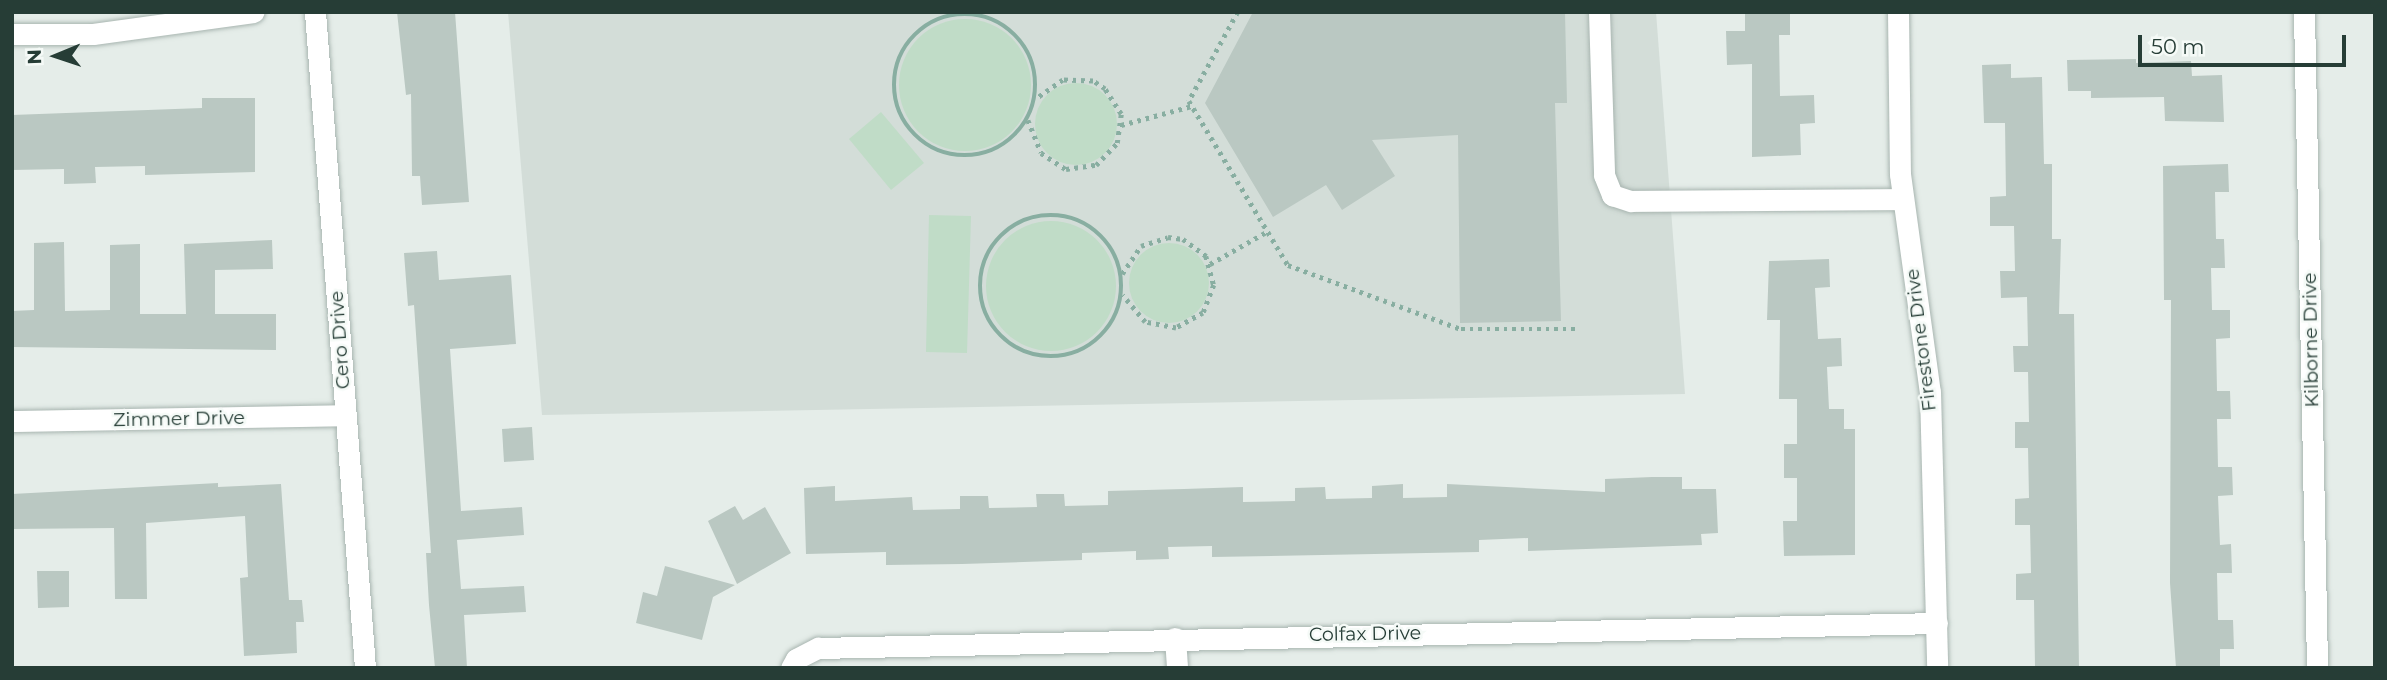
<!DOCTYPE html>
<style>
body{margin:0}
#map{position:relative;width:2387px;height:680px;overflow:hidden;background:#e5ede9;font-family:Montserrat,sans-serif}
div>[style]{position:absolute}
.built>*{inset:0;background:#d3ddd8}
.green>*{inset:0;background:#c0dcc7}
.round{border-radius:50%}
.building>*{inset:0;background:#bac8c2}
.path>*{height:4.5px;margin-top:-2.25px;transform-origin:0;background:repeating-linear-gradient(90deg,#88aea1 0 3.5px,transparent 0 8.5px)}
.path>.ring{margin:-2.25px;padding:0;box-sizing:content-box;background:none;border:4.5px solid #88aea1;border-radius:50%}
.roads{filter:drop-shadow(0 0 2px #a8b5b0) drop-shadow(0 0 2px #a8b5b0)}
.minor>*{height:21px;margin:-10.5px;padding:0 10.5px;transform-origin:10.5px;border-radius:10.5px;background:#fff}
span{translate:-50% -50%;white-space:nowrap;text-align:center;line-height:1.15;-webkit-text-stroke:5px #f5faf7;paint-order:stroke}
.street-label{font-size:19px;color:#263d36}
.frame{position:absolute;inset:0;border:14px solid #263d36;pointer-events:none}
.north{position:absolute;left:21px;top:21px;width:70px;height:70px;-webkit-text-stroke:5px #f5faf7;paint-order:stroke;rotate:268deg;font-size:19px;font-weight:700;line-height:28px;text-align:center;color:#263d36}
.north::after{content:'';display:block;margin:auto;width:24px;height:32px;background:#263d36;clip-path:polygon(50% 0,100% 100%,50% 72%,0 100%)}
.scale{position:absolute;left:2138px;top:35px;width:208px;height:32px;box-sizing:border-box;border:4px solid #263d36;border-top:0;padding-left:9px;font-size:21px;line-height:24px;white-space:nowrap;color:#263d36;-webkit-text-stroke:5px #f5faf7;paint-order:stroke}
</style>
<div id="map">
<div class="built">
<i style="clip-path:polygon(508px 12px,1656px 12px,1685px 394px,542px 415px)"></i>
</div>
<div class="green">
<i class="round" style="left:899px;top:19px;width:132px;height:132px"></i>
<i class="round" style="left:1035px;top:83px;width:82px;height:82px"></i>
<i style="clip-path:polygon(881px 112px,924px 163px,891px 190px,849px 139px)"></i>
<i style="clip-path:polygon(929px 215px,971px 216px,967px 353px,926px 352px)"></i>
<i class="round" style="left:986px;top:221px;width:130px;height:130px"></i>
<i class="round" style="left:1129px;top:243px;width:80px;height:80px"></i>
</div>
<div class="building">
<i style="clip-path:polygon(397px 12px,455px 12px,469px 202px,422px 205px,420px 176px,412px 176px,411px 94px,406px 95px)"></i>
<i style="clip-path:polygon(1253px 12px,1565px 12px,1567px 103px,1555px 103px,1561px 321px,1460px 323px,1458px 135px,1372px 140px,1395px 176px,1342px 210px,1326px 185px,1273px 217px,1205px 103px)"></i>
<i style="clip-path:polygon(1745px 12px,1790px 12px,1790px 35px,1779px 35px,1780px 96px,1814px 95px,1815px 123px,1800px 124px,1801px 155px,1752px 157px,1752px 64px,1727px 65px,1726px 31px,1745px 31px)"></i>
<i style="clip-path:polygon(2136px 59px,2136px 63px,2191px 61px,2192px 76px,2222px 75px,2224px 122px,2165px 121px,2164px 97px,2091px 98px,2091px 91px,2068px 91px,2067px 60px)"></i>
<i style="clip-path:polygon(2011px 64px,2011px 78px,2042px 77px,2044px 164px,2052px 164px,2052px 239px,2061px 239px,2059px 314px,2074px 314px,2079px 668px,2035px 668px,2034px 600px,2016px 600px,2016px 574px,2031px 573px,2030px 525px,2015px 525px,2015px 499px,2029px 498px,2028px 448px,2015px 448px,2015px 422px,2029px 422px,2028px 372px,2014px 372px,2013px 346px,2028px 346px,2027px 297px,2001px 298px,2000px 271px,2015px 271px,2014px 226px,1990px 226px,1990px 197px,2006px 196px,2005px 123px,1984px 123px,1982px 65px)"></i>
<i style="clip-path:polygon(202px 98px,255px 98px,255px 172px,145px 175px,145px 166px,95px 167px,96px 183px,64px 184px,64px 169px,12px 170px,12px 115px,202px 108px)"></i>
<i style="clip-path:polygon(2228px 164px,2229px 192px,2215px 192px,2216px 239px,2224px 239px,2225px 268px,2211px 268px,2212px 310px,2230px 310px,2230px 338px,2216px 339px,2217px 391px,2230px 391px,2231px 419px,2217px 419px,2218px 467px,2232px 467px,2233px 495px,2218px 496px,2220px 545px,2231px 544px,2232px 573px,2217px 573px,2218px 620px,2233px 620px,2234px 649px,2220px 649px,2220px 668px,2176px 668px,2170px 583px,2171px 300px,2164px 300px,2163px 166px)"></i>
<i style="clip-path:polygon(272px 240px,273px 269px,215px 270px,215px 314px,276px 314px,276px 350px,12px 347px,12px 311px,34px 310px,34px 243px,64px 242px,65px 311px,110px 310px,110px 245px,140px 244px,140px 314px,186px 314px,184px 244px)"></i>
<i style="clip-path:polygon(437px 251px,439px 280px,511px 275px,516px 344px,450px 349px,461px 511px,522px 507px,524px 535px,457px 540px,461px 589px,524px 586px,526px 612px,464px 615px,467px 668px,435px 668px,429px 605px,426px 553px,431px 553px,414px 305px,408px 306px,404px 253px)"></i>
<i style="clip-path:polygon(1829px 259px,1830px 287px,1815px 288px,1818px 339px,1841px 338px,1842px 366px,1827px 367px,1829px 409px,1844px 409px,1844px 429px,1855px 429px,1855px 555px,1784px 556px,1783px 521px,1797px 521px,1797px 478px,1784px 478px,1784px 444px,1797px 444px,1797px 399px,1779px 399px,1780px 320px,1767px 320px,1769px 261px)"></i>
<i style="clip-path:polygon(532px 427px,534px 460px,504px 462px,502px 429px)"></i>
<i style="clip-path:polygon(1652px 477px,1682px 477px,1682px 489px,1716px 489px,1718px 533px,1701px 534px,1702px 545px,1528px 551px,1528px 538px,1479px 540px,1479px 552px,1212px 557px,1212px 546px,1168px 547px,1169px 559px,1136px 560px,1136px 551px,1082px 553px,1082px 560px,962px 564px,886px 565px,886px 552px,806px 554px,804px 488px,835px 486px,835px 501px,912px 497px,913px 510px,960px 509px,960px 496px,988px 496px,989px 508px,1037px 507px,1036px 494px,1064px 494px,1065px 506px,1108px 505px,1108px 491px,1184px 489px,1243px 487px,1243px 502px,1295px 501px,1295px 488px,1325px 487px,1326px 499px,1372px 498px,1372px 486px,1403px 484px,1403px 498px,1447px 497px,1447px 484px,1605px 492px,1605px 479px)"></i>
<i style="clip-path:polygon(218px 483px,218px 487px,281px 484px,289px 600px,302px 600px,304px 622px,296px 622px,297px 653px,244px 656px,240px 578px,248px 577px,245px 516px,146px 523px,147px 599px,115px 599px,114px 528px,12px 529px,12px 494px)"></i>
<i style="clip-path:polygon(735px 506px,743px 520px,765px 507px,791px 553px,737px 584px,708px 521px)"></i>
<i style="clip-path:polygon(665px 566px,735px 585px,713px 597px,702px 640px,636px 623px,643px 592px,657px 596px)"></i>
<i style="clip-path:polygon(37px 571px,69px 571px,69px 607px,38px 608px)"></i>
</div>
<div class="path">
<i style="left:1238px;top:12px;width:102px;rotate:118.8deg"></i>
<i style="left:1189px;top:101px;width:192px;rotate:58.9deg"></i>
<i style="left:1288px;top:265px;width:184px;rotate:20.3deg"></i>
<i style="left:1461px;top:329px;width:118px"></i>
<i class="ring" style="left:894px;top:14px;width:137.5px;height:137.5px"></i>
<i style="left:1028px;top:120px;width:35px;rotate:68deg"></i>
<i style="left:1041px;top:153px;width:30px;rotate:33deg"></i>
<i style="left:1066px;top:169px;width:30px;rotate:-8deg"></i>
<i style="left:1096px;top:165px;width:30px;rotate:-46deg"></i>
<i style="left:1117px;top:143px;width:29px;rotate:-82deg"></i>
<i style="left:1121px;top:114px;width:30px;rotate:-123deg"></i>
<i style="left:1105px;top:89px;width:14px;rotate:-146deg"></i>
<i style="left:1093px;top:81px;width:30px;rotate:-178deg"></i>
<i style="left:1063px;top:80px;width:33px;rotate:145deg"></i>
<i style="left:1121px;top:125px;width:73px;rotate:-15deg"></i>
<i class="ring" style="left:980px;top:215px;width:137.5px;height:137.5px"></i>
<i style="left:1210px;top:264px;width:67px;rotate:-29.6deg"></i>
<i style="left:1122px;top:274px;width:34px;rotate:-56deg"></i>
<i style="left:1141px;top:246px;width:28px;rotate:-18deg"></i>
<i style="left:1168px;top:237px;width:15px;rotate:8deg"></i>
<i style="left:1183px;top:239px;width:29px;rotate:36deg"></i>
<i style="left:1206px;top:256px;width:30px;rotate:75deg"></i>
<i style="left:1214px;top:285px;width:30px;rotate:111deg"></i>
<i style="left:1203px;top:313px;width:31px;rotate:151deg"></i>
<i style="left:1176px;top:328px;width:32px;rotate:-169deg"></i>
<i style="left:1145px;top:322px;width:35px;rotate:-130deg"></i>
</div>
<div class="roads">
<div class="minor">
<i style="left:315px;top:12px;width:658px;rotate:85.64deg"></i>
<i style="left:1599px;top:12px;width:163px;rotate:88.2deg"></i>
<i style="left:1604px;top:175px;width:22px;rotate:68deg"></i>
<i style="left:1612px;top:195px;width:20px;rotate:18deg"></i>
<i style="left:1631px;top:201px;width:272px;rotate:-0.4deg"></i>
<i style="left:1898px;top:12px;width:162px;rotate:89.3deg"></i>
<i style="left:1900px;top:174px;width:220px;rotate:82.2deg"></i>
<i style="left:1930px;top:392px;width:276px;rotate:88.5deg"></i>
<i style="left:2304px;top:12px;width:656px;rotate:88.86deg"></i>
<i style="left:12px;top:34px;width:81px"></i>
<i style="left:93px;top:34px;width:162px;rotate:-7.8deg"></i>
<i style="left:12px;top:421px;width:334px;rotate:-1deg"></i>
<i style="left:1175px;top:638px;width:30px;rotate:86deg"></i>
<i style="left:791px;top:668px;width:10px;rotate:-61deg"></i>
<i style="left:796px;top:659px;width:25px;rotate:-27deg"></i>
<i style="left:818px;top:648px;width:1119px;rotate:-1.28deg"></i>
</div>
</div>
<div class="street-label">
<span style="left:340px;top:340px;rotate:-94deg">Cero Drive</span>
<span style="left:1921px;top:340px;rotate:-97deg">Firestone Drive</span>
<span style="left:2311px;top:340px;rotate:-91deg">Kilborne Drive</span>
<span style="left:179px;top:419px;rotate:-1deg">Zimmer Drive</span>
<span style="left:1365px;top:634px;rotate:-1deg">Colfax Drive</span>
</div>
<div class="frame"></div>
<div class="north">N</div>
<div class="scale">50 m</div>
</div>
